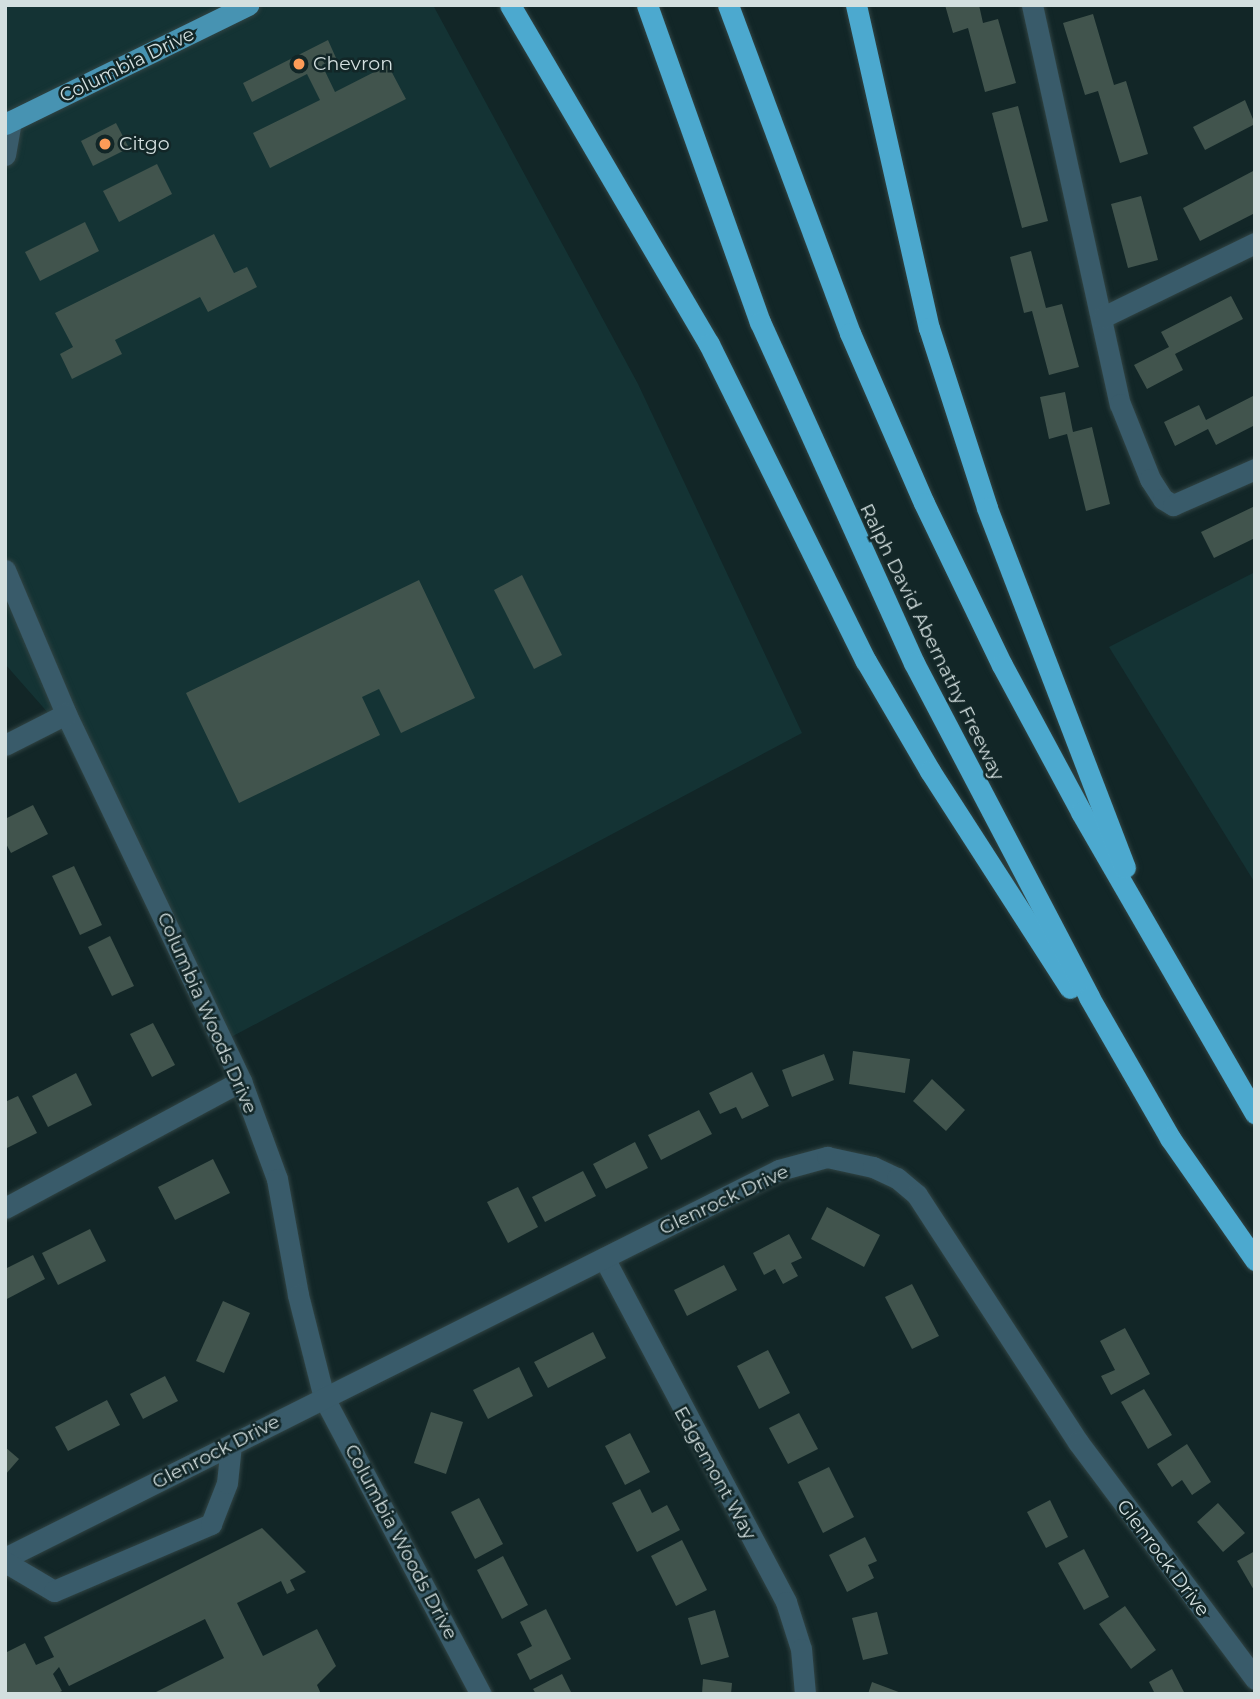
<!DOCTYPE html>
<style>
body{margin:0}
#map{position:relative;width:1260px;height:1699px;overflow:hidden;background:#122627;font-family:Montserrat,sans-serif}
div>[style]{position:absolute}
.built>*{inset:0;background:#143334}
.building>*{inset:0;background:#41544d}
.roads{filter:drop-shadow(0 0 2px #314444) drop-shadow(0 0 2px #314444)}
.minor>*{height:21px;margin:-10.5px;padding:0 10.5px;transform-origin:10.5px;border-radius:10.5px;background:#395b6a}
.major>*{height:21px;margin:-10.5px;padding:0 10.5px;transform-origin:10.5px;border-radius:10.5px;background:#4793b2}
.highway>*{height:21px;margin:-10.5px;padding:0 10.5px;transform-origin:10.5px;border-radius:10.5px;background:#4ca9cf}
.dots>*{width:19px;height:19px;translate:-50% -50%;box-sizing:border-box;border:4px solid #122627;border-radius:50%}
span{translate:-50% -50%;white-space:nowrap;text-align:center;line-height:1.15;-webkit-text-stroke:5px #122627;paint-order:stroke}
.poi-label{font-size:19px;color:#d3dfdf}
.left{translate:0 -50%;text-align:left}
.street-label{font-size:19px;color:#d3dfdf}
.frame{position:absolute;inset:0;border:7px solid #d3dfdf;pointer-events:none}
</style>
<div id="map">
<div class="built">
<i style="clip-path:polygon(5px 5px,433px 5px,638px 384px,802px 733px,220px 1043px,57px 723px,5px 664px)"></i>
<i style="clip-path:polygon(1255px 572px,1255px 883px,1109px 647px)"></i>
</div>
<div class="building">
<i style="clip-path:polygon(945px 5px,979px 5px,983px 23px,998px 19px,1016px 83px,985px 92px,968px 28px,953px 33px)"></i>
<i style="clip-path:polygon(1093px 14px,1114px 85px,1126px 81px,1148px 154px,1120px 163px,1098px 91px,1085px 95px,1063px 23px)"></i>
<i style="clip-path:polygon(328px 40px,336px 58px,322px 65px,335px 92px,388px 65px,406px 99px,270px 168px,253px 133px,320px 100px,307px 74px,252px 102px,243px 83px)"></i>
<i style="clip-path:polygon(1245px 100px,1255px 124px,1205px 150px,1193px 127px)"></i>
<i style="clip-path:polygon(1018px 106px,1048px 221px,1022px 228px,992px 113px)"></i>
<i style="clip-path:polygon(116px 123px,129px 148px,93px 166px,81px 141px)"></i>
<i style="clip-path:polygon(157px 164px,172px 194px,119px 222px,103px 191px)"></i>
<i style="clip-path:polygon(1255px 170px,1255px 213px,1200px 241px,1183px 208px)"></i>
<i style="clip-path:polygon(1141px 196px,1158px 260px,1128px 268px,1111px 204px)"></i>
<i style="clip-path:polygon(85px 222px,99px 251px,40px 281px,25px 252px)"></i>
<i style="clip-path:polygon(214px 234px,234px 273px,247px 267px,257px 287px,208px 312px,200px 297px,115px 340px,122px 354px,72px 379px,60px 354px,73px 347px,55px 313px)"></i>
<i style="clip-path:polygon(1031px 251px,1046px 308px,1062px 304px,1079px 367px,1049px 375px,1032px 311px,1024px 313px,1010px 257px)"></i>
<i style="clip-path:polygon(1231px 296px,1243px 319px,1175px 354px,1183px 370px,1147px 389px,1134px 365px,1169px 347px,1161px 332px)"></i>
<i style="clip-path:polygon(1065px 392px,1073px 432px,1092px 427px,1110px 504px,1086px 511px,1067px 434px,1049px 439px,1040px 397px)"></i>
<i style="clip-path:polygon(1255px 395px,1255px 425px,1216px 445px,1208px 429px,1175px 446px,1164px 422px,1199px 405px,1206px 420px)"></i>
<i style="clip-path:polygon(1255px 506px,1255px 538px,1214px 558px,1201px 532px)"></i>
<i style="clip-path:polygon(522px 575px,562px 655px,534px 669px,494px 590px)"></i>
<i style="clip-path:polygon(419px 580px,475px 698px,401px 733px,379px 689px,362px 697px,380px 735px,239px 803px,186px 693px)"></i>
<i style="clip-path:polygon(33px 805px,48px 834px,11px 853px,5px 842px,5px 819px)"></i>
<i style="clip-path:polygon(74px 866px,102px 925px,80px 935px,52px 876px)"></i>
<i style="clip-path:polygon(110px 936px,134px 986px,112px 996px,88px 947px)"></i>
<i style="clip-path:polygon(153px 1023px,175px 1065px,152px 1077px,130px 1034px)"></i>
<i style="clip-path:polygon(853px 1051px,910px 1059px,905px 1093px,849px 1084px)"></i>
<i style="clip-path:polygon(824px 1054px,834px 1080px,792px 1097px,782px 1070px)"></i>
<i style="clip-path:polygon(752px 1072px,769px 1106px,742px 1119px,736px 1107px,720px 1114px,709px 1093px)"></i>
<i style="clip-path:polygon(76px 1073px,92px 1105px,48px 1127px,32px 1096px)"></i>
<i style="clip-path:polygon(932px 1079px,965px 1110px,946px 1131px,913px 1101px)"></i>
<i style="clip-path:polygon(18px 1096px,37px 1133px,5px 1149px,5px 1102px)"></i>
<i style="clip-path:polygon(699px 1110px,712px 1134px,661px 1160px,648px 1135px)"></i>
<i style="clip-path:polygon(635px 1142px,648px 1168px,606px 1189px,593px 1164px)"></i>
<i style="clip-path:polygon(213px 1159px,230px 1193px,175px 1220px,158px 1187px)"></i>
<i style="clip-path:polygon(583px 1171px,596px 1196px,545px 1222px,532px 1197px)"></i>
<i style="clip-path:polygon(518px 1187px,538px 1227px,508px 1243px,487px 1202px)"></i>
<i style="clip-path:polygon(827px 1207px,880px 1235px,864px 1267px,811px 1239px)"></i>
<i style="clip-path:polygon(90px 1229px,106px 1261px,58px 1285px,42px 1253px)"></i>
<i style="clip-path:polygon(789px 1234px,802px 1258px,791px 1263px,798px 1276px,783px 1284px,775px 1269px,764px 1275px,753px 1253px)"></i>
<i style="clip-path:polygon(33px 1255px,45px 1279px,5px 1300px,5px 1269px)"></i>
<i style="clip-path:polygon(724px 1265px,737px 1290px,687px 1316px,674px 1290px)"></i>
<i style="clip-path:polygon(912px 1284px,939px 1336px,912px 1349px,885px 1297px)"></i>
<i style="clip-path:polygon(223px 1301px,250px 1313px,224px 1373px,196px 1361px)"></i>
<i style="clip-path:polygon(1125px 1328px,1150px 1374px,1111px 1395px,1101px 1376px,1115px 1370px,1100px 1341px)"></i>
<i style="clip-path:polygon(593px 1332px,606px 1358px,548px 1388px,534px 1362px)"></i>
<i style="clip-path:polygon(768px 1350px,790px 1393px,759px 1409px,737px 1366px)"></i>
<i style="clip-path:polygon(519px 1367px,533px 1396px,488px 1419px,473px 1390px)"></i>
<i style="clip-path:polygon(165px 1376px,178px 1401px,143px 1419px,130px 1394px)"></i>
<i style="clip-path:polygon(1144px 1389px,1172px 1435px,1148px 1449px,1121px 1402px)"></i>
<i style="clip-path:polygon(107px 1400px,120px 1425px,68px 1451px,55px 1427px)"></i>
<i style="clip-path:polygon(431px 1412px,463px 1422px,446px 1474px,414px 1463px)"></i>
<i style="clip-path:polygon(799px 1413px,818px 1449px,788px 1464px,769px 1428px)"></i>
<i style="clip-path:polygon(630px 1433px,650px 1472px,625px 1485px,605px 1446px)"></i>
<i style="clip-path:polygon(1187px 1444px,1211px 1482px,1192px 1495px,1182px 1480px,1172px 1487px,1157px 1464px)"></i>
<i style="clip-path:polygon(5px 1447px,19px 1459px,5px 1475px)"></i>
<i style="clip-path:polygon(829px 1467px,854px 1517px,823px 1533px,798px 1482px)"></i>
<i style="clip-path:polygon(640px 1489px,652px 1513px,667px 1505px,680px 1530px,637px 1552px,612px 1503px)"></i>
<i style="clip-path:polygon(479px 1498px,503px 1544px,475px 1559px,451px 1512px)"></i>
<i style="clip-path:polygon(1050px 1500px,1068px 1537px,1046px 1548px,1027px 1512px)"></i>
<i style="clip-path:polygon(1218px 1503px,1245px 1533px,1223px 1552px,1197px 1522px)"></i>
<i style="clip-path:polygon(262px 1528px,306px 1572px,290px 1580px,295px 1590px,287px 1594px,281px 1581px,237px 1603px,263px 1656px,317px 1629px,336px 1666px,317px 1685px,321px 1694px,152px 1694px,224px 1658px,205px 1619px,69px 1686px,59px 1667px,53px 1674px,62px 1691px,56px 1694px,5px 1694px,5px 1653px,25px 1643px,36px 1665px,54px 1657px,44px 1637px)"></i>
<i style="clip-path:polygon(865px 1537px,877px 1561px,868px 1565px,874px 1578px,847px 1592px,829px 1555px)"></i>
<i style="clip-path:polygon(682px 1540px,707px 1590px,676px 1606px,651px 1556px)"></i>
<i style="clip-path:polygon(1084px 1549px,1109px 1597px,1084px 1610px,1058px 1563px)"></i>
<i style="clip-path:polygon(1255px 1551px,1255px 1592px,1237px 1561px)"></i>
<i style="clip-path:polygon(503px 1556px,528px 1605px,502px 1619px,477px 1570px)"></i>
<i style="clip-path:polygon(1125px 1606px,1156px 1650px,1131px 1669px,1099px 1624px)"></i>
<i style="clip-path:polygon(546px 1609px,571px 1659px,530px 1680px,517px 1654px,532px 1646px,520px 1622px)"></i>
<i style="clip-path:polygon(715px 1610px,729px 1657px,701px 1665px,688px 1618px)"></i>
<i style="clip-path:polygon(877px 1612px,888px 1654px,863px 1660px,852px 1618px)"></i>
<i style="clip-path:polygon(1172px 1669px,1185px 1694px,1155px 1694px,1149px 1682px)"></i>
<i style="clip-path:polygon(562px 1674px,572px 1694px,536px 1694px,533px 1689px)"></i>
<i style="clip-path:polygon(703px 1679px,732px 1683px,731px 1694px,702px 1694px)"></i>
<i style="clip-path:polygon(872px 1682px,904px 1694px,868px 1694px)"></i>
</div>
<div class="roads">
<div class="minor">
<i style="left:1032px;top:5px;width:409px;rotate:77.6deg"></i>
<i style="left:1120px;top:404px;width:81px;rotate:68.2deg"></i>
<i style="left:1150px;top:479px;width:24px;rotate:57deg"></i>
<i style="left:1163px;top:499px;width:12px;rotate:31deg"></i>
<i style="left:1173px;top:505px;width:90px;rotate:-23.7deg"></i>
<i style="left:5px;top:155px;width:35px;rotate:-80deg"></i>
<i style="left:1103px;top:317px;width:169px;rotate:-26deg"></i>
<i style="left:5px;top:570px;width:156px;rotate:67deg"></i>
<i style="left:66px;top:714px;width:407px;rotate:64.5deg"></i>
<i style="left:241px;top:1081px;width:104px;rotate:69.8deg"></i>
<i style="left:277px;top:1179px;width:118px;rotate:79.7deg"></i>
<i style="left:298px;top:1295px;width:106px;rotate:75.8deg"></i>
<i style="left:324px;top:1398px;width:335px;rotate:62.1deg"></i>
<i style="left:5px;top:745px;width:68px;rotate:-26.9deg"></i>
<i style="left:5px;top:1208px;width:268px;rotate:-28.3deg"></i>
<i style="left:604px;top:1258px;width:389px;rotate:62.1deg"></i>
<i style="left:786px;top:1602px;width:49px;rotate:72.3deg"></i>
<i style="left:801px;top:1649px;width:45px;rotate:84.9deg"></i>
<i style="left:5px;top:1558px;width:866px;rotate:-26.62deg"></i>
<i style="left:779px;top:1170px;width:50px;rotate:-15.2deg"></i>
<i style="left:827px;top:1157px;width:47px;rotate:12.3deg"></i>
<i style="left:873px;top:1167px;width:26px;rotate:25deg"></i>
<i style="left:897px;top:1178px;width:26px;rotate:40deg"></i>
<i style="left:917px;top:1195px;width:295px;rotate:56.9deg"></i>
<i style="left:1078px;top:1442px;width:296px;rotate:53.2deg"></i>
<i style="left:5px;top:1562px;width:57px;rotate:30.6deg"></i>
<i style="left:54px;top:1591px;width:171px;rotate:-23.1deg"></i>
<i style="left:211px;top:1524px;width:44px;rotate:-68.7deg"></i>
<i style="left:227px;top:1483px;width:38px;rotate:-84deg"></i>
</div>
<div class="major">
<i style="left:5px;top:124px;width:271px;rotate:-26.1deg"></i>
</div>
<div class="highway">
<i style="left:510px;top:5px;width:393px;rotate:59.6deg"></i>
<i style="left:709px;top:344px;width:354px;rotate:63.7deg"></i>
<i style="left:866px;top:661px;width:127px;rotate:59.8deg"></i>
<i style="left:930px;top:771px;width:258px;rotate:57.2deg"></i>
<i style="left:647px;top:5px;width:337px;rotate:70.4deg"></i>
<i style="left:760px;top:322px;width:374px;rotate:65.7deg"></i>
<i style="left:914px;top:663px;width:377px;rotate:62.3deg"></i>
<i style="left:1089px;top:997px;width:163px;rotate:60.1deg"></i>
<i style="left:1170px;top:1138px;width:149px;rotate:55.1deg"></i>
<i style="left:728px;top:5px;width:350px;rotate:69.6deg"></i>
<i style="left:850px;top:333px;width:185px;rotate:66.5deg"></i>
<i style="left:924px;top:503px;width:180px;rotate:64.3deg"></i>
<i style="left:1002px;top:665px;width:167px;rotate:61.7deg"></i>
<i style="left:1081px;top:812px;width:348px;rotate:60deg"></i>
<i style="left:856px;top:5px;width:331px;rotate:77.3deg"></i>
<i style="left:929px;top:328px;width:189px;rotate:72.1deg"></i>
<i style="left:987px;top:508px;width:385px;rotate:69deg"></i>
</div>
</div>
<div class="dots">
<i style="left:299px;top:64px;background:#fe9c58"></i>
<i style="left:105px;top:144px;background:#fe9c58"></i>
</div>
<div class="poi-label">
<span class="left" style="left:313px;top:64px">Chevron</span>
<span class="left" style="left:119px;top:144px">Citgo</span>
</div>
<div class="street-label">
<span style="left:127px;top:65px;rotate:-26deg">Columbia Drive</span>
<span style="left:932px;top:642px;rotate:64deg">Ralph David Abernathy Freeway</span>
<span style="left:207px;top:1013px;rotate:66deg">Columbia Woods Drive</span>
<span style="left:724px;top:1200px;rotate:-25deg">Glenrock Drive</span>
<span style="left:216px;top:1452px;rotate:-27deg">Glenrock Drive</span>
<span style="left:715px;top:1473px;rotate:61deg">Edgemont Way</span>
<span style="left:401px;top:1542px;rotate:62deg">Columbia Woods Drive</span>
<span style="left:1163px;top:1558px;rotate:53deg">Glenrock Drive</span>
</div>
<div class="frame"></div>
</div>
